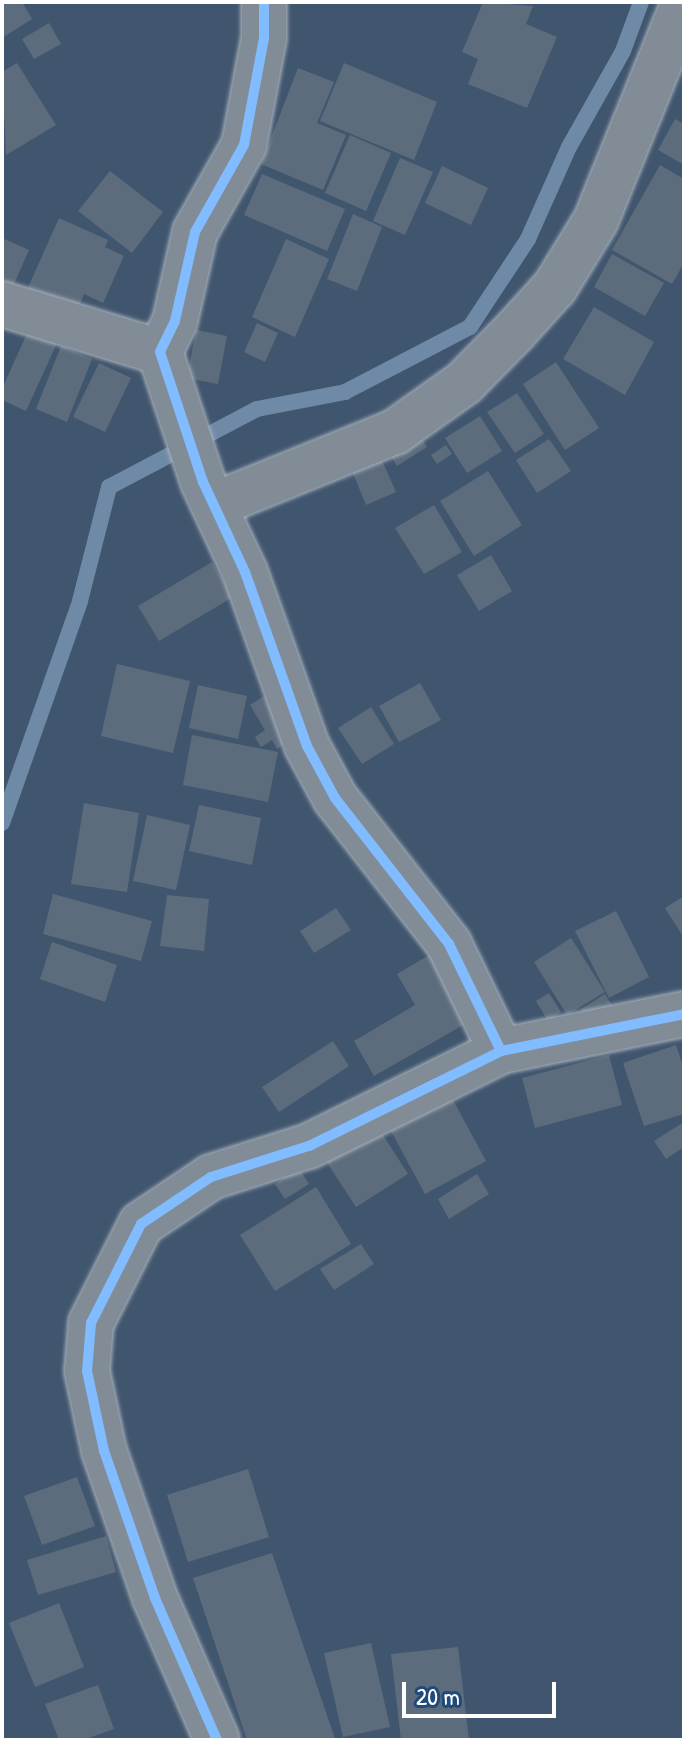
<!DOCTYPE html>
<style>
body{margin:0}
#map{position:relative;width:686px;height:1742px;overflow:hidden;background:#40566e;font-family:"Patrick Hand",sans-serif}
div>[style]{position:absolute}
.stream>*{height:16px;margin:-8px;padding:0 8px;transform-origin:8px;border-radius:8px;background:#6f8aa7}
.building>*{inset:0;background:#5c6c7d}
.roads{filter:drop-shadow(0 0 2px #a9b3be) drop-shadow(0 0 2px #a9b3be)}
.minor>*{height:44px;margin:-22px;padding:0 22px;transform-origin:22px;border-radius:22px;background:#818c97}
.cycleway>*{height:10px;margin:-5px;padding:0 5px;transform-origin:5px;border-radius:5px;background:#80bcff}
span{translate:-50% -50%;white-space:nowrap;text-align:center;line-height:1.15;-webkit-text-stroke:8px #1f4a7a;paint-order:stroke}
.frame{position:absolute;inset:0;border:4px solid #fff;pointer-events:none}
.scale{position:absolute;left:402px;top:1682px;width:154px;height:36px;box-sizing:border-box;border:4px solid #fff;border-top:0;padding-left:10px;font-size:24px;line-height:28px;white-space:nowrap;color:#fff;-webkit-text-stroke:6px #1f4a7a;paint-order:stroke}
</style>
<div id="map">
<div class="stream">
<i style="left:2px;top:823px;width:235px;rotate:-70.6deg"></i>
<i style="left:80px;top:601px;width:118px;rotate:-75.7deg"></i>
<i style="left:109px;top:487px;width:167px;rotate:-27.8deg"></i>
<i style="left:257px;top:409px;width:90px;rotate:-10.9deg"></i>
<i style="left:345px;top:392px;width:141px;rotate:-27.5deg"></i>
<i style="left:470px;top:327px;width:105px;rotate:-56.6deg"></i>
<i style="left:528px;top:239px;width:101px;rotate:-66deg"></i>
<i style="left:569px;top:147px;width:110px;rotate:-60.6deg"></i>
<i style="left:623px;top:51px;width:52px;rotate:-69.8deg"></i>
</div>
<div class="building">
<i style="clip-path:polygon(2px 2px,22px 2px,32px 19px,2px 38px)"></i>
<i style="clip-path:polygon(483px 2px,533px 6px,526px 24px,557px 37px,527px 108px,468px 84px,478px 59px,462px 52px)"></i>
<i style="clip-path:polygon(49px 23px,61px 44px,34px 59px,22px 39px)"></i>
<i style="clip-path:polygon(17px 63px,56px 125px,6px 155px,2px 72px)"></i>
<i style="clip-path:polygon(344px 63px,437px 102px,414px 160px,320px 121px)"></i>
<i style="clip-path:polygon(298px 68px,334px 82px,317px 123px,346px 135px,323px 190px,261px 164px)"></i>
<i style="clip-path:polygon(675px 119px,684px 124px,684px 165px,658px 150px)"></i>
<i style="clip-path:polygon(350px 135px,391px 153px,366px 211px,325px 193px)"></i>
<i style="clip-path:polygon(400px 158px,433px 172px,405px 235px,373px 221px)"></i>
<i style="clip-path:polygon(660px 165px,684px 179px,684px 263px,672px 284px,612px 250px)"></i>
<i style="clip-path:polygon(442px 166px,488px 188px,471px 225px,425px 203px)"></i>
<i style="clip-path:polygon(110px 171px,163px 212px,132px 253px,78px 211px)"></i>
<i style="clip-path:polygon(262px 174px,345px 209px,327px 251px,244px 215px)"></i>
<i style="clip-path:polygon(353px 214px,382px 227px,357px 291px,327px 279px)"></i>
<i style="clip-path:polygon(59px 218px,108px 240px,105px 247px,124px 256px,103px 303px,84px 294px,75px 316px,26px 292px)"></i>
<i style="clip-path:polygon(2px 238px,29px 250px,10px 293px,2px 289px)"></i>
<i style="clip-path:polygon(286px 239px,329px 259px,295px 337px,252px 317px)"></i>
<i style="clip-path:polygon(612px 254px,664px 283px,645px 316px,594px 287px)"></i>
<i style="clip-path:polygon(594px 307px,654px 342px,625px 395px,563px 359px)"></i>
<i style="clip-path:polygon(257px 323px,278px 333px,265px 362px,244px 352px)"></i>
<i style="clip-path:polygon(196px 330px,227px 336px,218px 384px,187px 378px)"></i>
<i style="clip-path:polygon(28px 331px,57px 343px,26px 411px,2px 400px,2px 389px)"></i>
<i style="clip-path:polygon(61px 346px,92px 359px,67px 422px,36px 409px)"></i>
<i style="clip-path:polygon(556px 362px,599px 428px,565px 450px,523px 384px)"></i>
<i style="clip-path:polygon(99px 363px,131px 378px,105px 432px,73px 417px)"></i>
<i style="clip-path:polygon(517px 393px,544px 434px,515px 453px,487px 412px)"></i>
<i style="clip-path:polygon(480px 416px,502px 451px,467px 473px,445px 438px)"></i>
<i style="clip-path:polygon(416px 428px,427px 447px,397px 466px,385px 447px)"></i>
<i style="clip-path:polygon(549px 439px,571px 471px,537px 493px,516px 460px)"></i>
<i style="clip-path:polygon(446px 445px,452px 454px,437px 464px,431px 455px)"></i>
<i style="clip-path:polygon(377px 449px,396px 492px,366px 505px,348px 461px)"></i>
<i style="clip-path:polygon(488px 471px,522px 525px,474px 556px,440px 501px)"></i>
<i style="clip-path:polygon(434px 505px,462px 552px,424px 574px,395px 528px)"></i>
<i style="clip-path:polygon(491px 555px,512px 591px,479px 611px,457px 575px)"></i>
<i style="clip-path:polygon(212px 562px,233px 597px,159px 641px,138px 606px)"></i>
<i style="clip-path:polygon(117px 664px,190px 681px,173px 753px,101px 736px)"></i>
<i style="clip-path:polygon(420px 683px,441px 720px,399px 742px,379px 706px)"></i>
<i style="clip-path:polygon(198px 685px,247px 696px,238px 739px,189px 728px)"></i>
<i style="clip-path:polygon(269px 693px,295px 737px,277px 749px,272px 740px,261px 747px,255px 737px,265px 730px,250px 705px)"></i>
<i style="clip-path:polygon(371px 707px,394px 744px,362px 764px,338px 728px)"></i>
<i style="clip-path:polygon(192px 735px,278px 752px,268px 802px,183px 785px)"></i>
<i style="clip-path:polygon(84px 803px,139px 813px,127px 892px,71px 884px)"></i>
<i style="clip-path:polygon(199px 805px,261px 818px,252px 865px,189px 851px)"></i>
<i style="clip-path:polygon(147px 815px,190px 825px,176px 890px,133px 881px)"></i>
<i style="clip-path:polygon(53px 894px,152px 921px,141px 961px,43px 934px)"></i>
<i style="clip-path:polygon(167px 895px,209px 899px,204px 951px,160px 946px)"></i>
<i style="clip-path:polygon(684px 896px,684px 938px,665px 908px)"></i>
<i style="clip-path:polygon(336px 908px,351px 930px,314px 953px,300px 931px)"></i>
<i style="clip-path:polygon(616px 911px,649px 977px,609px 998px,575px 931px)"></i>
<i style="clip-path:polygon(571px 938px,605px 992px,567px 1015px,534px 962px)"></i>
<i style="clip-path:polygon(52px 942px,117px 965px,105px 1002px,40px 979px)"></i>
<i style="clip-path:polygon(436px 951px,458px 991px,449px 996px,465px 1024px,374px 1076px,354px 1041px,415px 1005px,397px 974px)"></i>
<i style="clip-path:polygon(549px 993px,561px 1012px,548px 1021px,536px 1001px)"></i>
<i style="clip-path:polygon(605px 994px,613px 1007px,589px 1022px,581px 1009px)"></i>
<i style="clip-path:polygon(333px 1041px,349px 1066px,279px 1112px,262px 1087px)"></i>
<i style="clip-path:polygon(676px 1045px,684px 1069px,684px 1114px,644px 1126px,623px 1063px)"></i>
<i style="clip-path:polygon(609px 1055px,622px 1105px,535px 1128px,522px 1078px)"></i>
<i style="clip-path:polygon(446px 1087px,486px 1161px,425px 1194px,385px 1120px)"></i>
<i style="clip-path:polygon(684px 1122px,684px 1147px,666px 1159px,654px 1141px)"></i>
<i style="clip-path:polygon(376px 1124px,408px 1174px,356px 1207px,324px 1158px)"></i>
<i style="clip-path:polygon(299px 1168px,309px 1184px,285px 1199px,275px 1184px)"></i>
<i style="clip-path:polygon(477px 1174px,489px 1194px,449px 1219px,438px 1199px)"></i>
<i style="clip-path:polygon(316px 1187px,351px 1244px,275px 1291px,240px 1235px)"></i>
<i style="clip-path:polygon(361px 1244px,374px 1264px,334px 1290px,320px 1269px)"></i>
<i style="clip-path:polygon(248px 1469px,269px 1537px,188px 1562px,167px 1495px)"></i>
<i style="clip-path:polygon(77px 1477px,95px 1526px,42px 1545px,24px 1496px)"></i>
<i style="clip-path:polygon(106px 1536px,116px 1572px,38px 1595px,27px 1560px)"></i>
<i style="clip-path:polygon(272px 1553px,335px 1739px,332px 1740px,247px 1740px,193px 1578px)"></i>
<i style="clip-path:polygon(59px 1603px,84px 1667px,35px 1687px,9px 1623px)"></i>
<i style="clip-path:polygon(371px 1643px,390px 1727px,343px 1737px,324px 1653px)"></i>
<i style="clip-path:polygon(458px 1647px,469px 1740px,401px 1740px,391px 1654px)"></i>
<i style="clip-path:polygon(98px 1685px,114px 1729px,83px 1740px,59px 1740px,45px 1704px)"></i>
</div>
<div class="roads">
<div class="minor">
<i style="left:264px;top:2px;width:36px;rotate:90deg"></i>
<i style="left:264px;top:38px;width:109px;rotate:100.6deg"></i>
<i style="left:244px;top:145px;width:100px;rotate:119.4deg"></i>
<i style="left:195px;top:232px;width:91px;rotate:102.7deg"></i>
<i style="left:175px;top:321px;width:34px;rotate:116deg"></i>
<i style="left:160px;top:352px;width:137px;rotate:71.7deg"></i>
<i style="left:203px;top:482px;width:99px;rotate:65deg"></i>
<i style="left:245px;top:572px;width:185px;rotate:70.4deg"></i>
<i style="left:307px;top:746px;width:59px;rotate:61.7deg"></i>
<i style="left:335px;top:798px;width:185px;rotate:52deg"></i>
<i style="left:449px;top:944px;width:119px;rotate:64.1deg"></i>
<i style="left:2px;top:304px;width:165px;rotate:16.9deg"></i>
<i style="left:214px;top:505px;width:195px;rotate:-22deg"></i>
<i style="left:395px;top:432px;width:85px;rotate:-35.4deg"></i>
<i style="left:464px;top:383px;width:74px;rotate:-45.5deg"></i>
<i style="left:516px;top:330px;width:58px;rotate:-47.8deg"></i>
<i style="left:555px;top:287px;width:79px;rotate:-58.5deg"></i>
<i style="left:596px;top:220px;width:235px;rotate:-68deg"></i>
<i style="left:217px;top:1740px;width:155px;rotate:-113.6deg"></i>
<i style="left:155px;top:1598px;width:156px;rotate:-109.1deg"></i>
<i style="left:104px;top:1451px;width:82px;rotate:-102deg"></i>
<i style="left:87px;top:1371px;width:48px;rotate:-85.2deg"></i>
<i style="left:91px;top:1323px;width:111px;rotate:-63.2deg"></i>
<i style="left:141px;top:1224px;width:84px;rotate:-33.9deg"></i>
<i style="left:211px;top:1177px;width:103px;rotate:-17.6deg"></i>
<i style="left:309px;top:1146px;width:214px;rotate:-26.3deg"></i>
<i style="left:501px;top:1051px;width:187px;rotate:-11.4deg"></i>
</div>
</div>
<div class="cycleway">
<i style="left:264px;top:2px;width:36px;rotate:90deg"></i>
<i style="left:264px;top:38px;width:109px;rotate:100.6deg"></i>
<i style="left:244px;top:145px;width:100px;rotate:119.4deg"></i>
<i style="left:195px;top:232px;width:91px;rotate:102.7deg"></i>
<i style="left:175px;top:321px;width:34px;rotate:116deg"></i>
<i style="left:160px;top:352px;width:137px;rotate:71.7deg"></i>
<i style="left:203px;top:482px;width:99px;rotate:65deg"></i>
<i style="left:245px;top:572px;width:185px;rotate:70.4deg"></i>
<i style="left:307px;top:746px;width:59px;rotate:61.7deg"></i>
<i style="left:335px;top:798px;width:185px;rotate:52deg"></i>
<i style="left:449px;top:944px;width:119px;rotate:64.1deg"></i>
<i style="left:217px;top:1740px;width:155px;rotate:-113.6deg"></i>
<i style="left:155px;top:1598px;width:156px;rotate:-109.1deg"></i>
<i style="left:104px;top:1451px;width:82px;rotate:-102deg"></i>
<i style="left:87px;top:1371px;width:48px;rotate:-85.2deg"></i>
<i style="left:91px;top:1323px;width:111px;rotate:-63.2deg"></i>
<i style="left:141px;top:1224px;width:84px;rotate:-33.9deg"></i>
<i style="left:211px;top:1177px;width:103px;rotate:-17.6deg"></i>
<i style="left:309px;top:1146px;width:214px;rotate:-26.3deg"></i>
<i style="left:501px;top:1051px;width:187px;rotate:-11.4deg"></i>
</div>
<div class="frame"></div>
<div class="scale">20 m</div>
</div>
